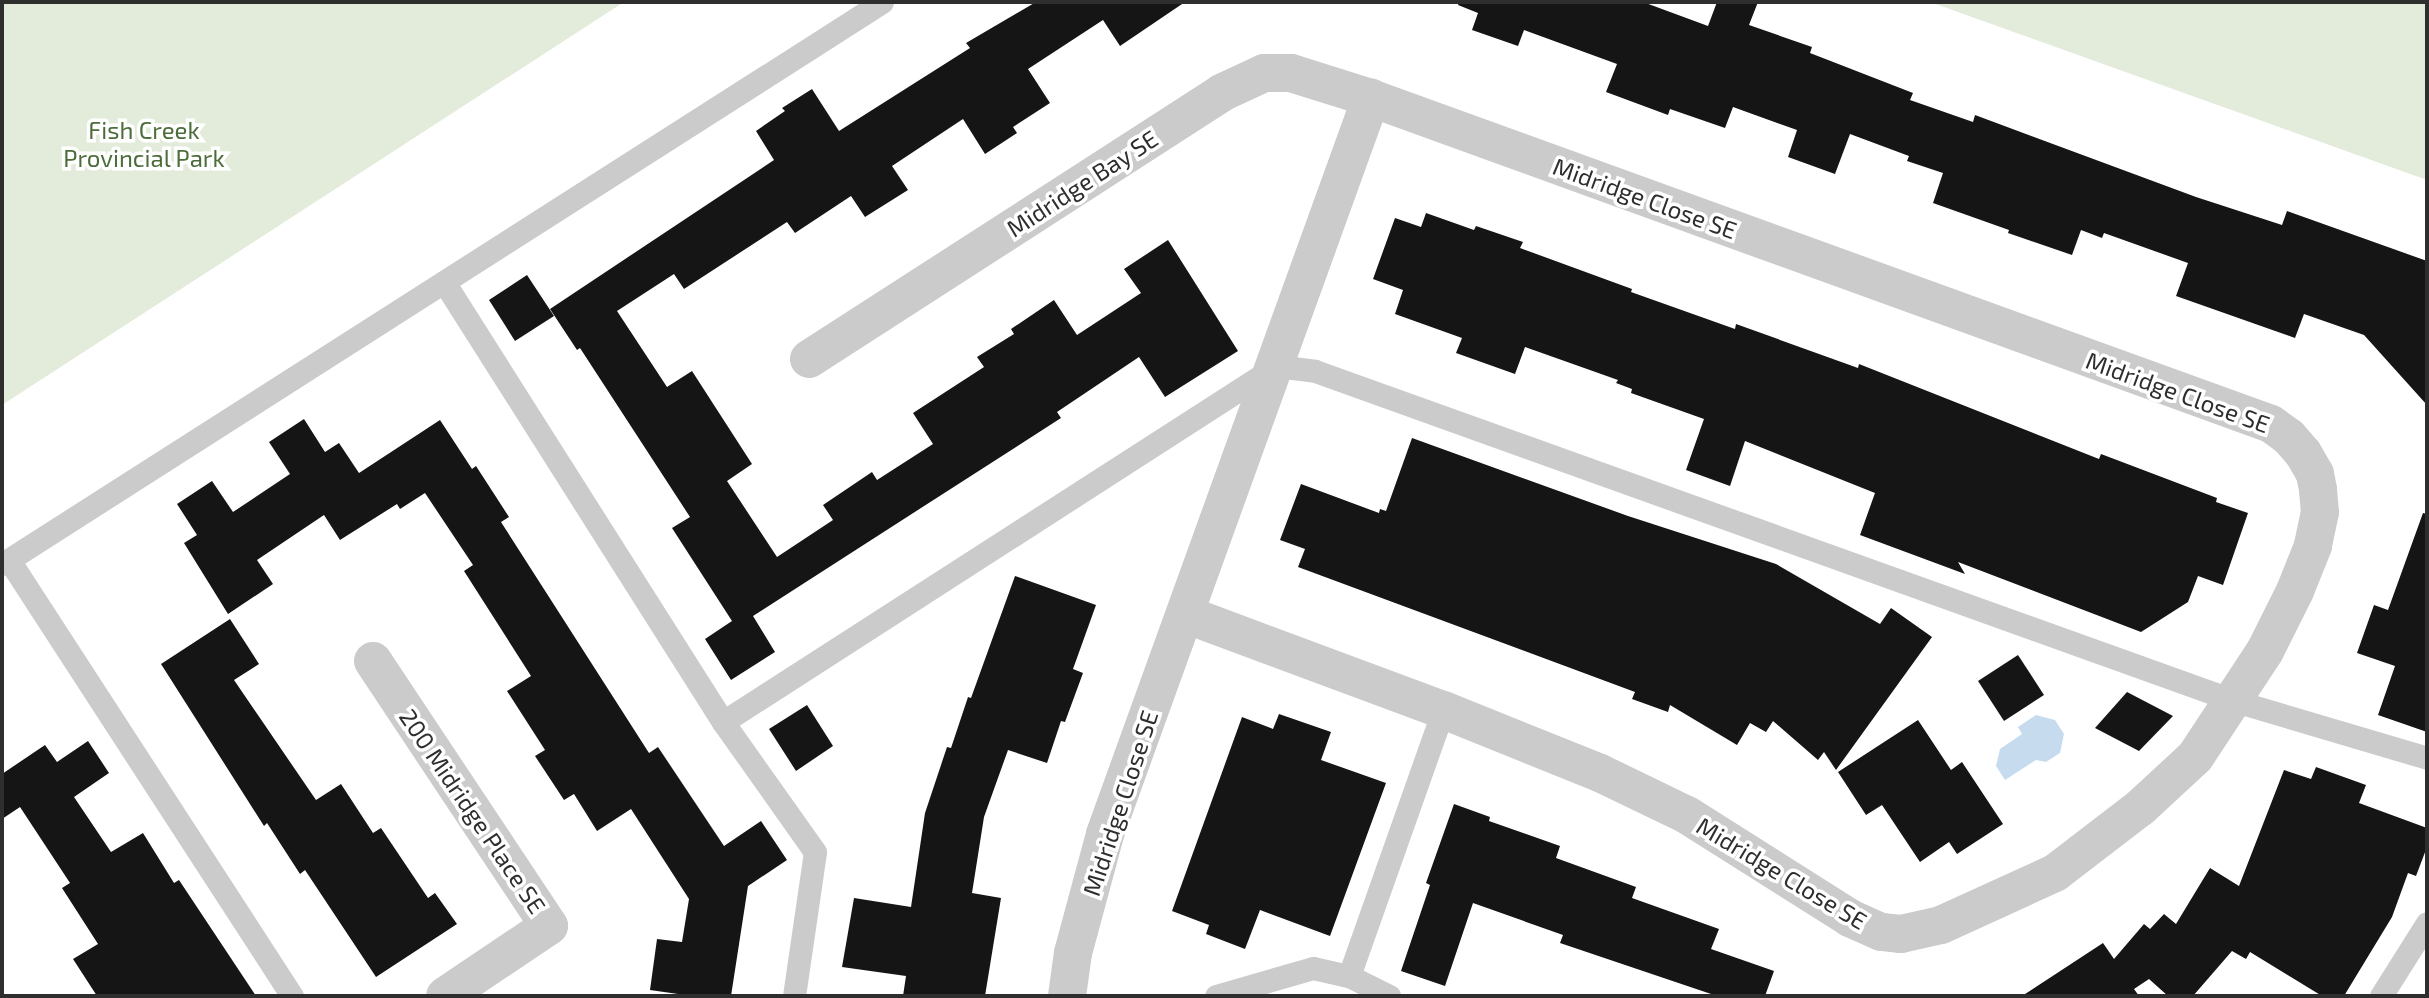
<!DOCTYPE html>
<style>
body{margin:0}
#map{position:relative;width:2429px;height:998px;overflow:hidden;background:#fff;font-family:"Exo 2",sans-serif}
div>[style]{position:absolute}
.green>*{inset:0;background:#e3ecdb}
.water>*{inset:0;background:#c6dbee}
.building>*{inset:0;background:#151515}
.service>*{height:23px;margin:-11.5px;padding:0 11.5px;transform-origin:11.5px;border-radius:11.5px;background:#cbcbcb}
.minor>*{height:38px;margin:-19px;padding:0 19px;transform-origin:19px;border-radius:19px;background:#cbcbcb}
span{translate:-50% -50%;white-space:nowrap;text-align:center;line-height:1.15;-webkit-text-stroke:7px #fff;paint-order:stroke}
.park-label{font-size:24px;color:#4c6c39}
.street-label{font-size:24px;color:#2e2e2e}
.frame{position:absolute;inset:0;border:4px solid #2e2e2e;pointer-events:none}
</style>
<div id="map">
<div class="green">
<i style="clip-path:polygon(2px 2px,624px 2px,2px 405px)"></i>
<i style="clip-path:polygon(1930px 2px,2427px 2px,2427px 180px)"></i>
</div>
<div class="water">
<i style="clip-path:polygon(2036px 715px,2055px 720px,2064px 734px,2060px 753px,2046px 762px,2036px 760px,2005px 780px,1996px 766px,2000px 749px,2022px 734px,2018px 727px)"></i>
</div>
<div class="building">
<i style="clip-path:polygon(1036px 2px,1185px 2px,1120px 46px,1103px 20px,1028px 69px,1050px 103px,1013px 127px,1017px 133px,985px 154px,963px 119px,892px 166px,908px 190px,865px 217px,851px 196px,795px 233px,787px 222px,684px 289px,674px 274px,617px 311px,667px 387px,692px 371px,752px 464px,727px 481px,777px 557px,833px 520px,823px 505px,872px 472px,877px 480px,933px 444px,913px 413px,984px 367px,977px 357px,1014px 334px,1011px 329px,1054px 300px,1077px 335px,1141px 293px,1124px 269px,1168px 240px,1238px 351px,1165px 397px,1139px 357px,1057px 412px,1061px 418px,753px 616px,775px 652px,731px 680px,705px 639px,732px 621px,672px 528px,690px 517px,580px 348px,577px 350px,550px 309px,774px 160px,756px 131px,785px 111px,782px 108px,812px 89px,839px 131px,970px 48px,966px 43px)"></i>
<i style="clip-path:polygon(1459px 2px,1643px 2px,1708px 26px,1717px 2px,1758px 2px,1749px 25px,1812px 47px,1810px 53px,1913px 93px,1910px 100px,1973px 122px,1975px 115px,2196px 197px,2282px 225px,2287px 211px,2427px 261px,2427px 405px,2364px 335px,2304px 314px,2295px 338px,2176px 296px,2188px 263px,2104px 233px,2102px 238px,2081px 230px,2072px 255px,2008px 233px,2009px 230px,1933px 203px,1943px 173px,1907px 161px,1909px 156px,1850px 134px,1835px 174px,1788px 157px,1797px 130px,1733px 107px,1725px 128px,1670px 109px,1668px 115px,1606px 92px,1617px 64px,1524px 30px,1518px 46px,1472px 30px,1478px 13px,1458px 5px)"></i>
<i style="clip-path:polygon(1426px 213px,1474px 230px,1476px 226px,1523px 242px,1520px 248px,1632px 289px,1631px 292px,1735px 329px,1736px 324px,1858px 368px,1859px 364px,2099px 459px,2101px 454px,2217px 498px,2216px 502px,2248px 513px,2223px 585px,2198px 576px,2188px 602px,2141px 632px,1958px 562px,1965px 574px,1860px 535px,1875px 493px,1745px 441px,1730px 486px,1686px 470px,1704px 419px,1631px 393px,1632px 389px,1616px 383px,1618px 380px,1525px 347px,1515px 374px,1456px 353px,1462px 338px,1395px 314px,1403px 290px,1373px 279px,1395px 218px,1421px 227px)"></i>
<i style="clip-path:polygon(527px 275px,554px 316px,515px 341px,489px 300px)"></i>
<i style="clip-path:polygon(304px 419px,325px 452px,339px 443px,359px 473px,440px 420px,472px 469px,476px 466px,509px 517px,501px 522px,649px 753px,658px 747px,724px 846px,761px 821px,787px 860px,748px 886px,731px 996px,692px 996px,650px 990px,657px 939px,682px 942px,689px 899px,631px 809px,597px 831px,574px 794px,564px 800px,535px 756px,545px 750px,507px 691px,531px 676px,464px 571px,473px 565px,425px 493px,400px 509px,397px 504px,340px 540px,324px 515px,257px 560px,273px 584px,228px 614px,184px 543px,197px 535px,177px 504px,212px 481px,233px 512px,290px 474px,269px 442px)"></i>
<i style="clip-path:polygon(1412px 438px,1628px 516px,1776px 564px,1880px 624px,1891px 608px,1932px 637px,1836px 770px,1824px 752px,1818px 760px,1773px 721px,1766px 732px,1750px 723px,1737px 745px,1670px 705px,1668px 712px,1632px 699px,1635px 692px,1298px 567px,1305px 549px,1280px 540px,1301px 484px,1379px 513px,1380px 509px,1386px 511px)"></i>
<i style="clip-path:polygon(2423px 513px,2427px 514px,2427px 732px,2378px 715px,2395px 666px,2357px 653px,2374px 605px,2388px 610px)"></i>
<i style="clip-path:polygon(1015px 576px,1096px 605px,1073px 669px,1083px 673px,1065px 722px,1061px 721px,1047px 763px,1008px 750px,984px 817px,972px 893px,1001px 898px,985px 996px,903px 996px,906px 976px,842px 967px,854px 898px,911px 907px,925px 813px,947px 747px,951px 748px,968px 697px,971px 698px)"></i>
<i style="clip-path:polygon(230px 619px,259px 664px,234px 680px,316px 800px,341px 784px,373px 833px,381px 828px,428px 898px,435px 893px,457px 924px,376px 977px,305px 870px,300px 874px,267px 823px,264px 826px,161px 664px)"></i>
<i style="clip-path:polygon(2018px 655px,2044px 695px,2004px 721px,1978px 681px)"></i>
<i style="clip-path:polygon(2127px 692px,2173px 716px,2139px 751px,2095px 728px)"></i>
<i style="clip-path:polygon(807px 705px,833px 746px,796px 771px,769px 729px)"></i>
<i style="clip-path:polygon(1279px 714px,1331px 732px,1321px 760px,1386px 783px,1330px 936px,1260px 910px,1245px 949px,1206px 934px,1209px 925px,1172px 911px,1242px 717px,1273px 729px)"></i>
<i style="clip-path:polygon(1918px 720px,1951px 770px,1962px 762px,2003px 824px,1957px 854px,1949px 842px,1920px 862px,1882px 805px,1866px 815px,1838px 772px)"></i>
<i style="clip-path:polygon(88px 741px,109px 773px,74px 797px,111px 852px,143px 833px,174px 883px,179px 880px,256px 996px,97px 996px,73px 959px,98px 944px,62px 888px,70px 883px,20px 807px,2px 819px,2px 774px,45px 745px,57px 762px)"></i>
<i style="clip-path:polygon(2316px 767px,2366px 785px,2359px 803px,2427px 828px,2427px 847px,2416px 876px,2408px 873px,2392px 917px,2344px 996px,2322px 996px,2250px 952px,2246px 959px,2232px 951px,2193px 996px,2168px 996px,2149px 979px,2134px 989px,2139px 996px,2022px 996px,2103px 943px,2114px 959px,2144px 924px,2150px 929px,2164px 914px,2176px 924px,2210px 868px,2239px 886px,2284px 770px,2311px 779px)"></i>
<i style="clip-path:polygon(1454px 804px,1490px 817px,1489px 821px,1560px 846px,1556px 858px,1636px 887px,1632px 898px,1719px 929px,1711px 949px,1774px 971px,1765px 996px,1717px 996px,1560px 943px,1563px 935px,1473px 903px,1445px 986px,1401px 971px,1430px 885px,1426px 883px)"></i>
</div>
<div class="service">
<i style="left:444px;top:282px;width:521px;rotate:57.62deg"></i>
<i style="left:723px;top:722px;width:159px;rotate:54.7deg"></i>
<i style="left:815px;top:852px;width:146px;rotate:98.3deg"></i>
<i style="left:9px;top:560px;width:520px;rotate:57.01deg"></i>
<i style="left:2px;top:564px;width:1044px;rotate:-32.56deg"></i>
<i style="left:723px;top:722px;width:658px;rotate:-32.77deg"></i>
<i style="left:1276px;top:366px;width:39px;rotate:7deg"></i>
<i style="left:1315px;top:371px;width:977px;rotate:19.73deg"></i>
<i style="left:2235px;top:701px;width:200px;rotate:16.5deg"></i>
<i style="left:1349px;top:976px;width:282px;rotate:-70.5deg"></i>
<i style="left:1216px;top:996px;width:101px;rotate:-16.1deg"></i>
<i style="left:1313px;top:968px;width:37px;rotate:13deg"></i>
<i style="left:1349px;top:976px;width:45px;rotate:26.6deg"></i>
<i style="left:2381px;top:996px;width:86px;rotate:-57.8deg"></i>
</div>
<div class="minor">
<i style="left:809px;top:359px;width:490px;rotate:-32.8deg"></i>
<i style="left:1221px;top:93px;width:47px;rotate:-24.9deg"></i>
<i style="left:1264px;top:73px;width:27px"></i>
<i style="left:1291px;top:73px;width:84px;rotate:17.4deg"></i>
<i style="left:1371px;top:98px;width:957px;rotate:19.91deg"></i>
<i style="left:2271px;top:424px;width:22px;rotate:36deg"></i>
<i style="left:2289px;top:437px;width:21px;rotate:49deg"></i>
<i style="left:2303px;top:453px;width:24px;rotate:60deg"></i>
<i style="left:2315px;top:474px;width:16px;rotate:79deg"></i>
<i style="left:2318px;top:490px;width:22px;rotate:85deg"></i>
<i style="left:2320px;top:512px;width:35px;rotate:102deg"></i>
<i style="left:2313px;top:546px;width:48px;rotate:111.8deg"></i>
<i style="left:2295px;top:591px;width:67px;rotate:116.6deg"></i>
<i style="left:2265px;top:651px;width:127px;rotate:123.4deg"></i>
<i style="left:2195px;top:757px;width:74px;rotate:137.2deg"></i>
<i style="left:2141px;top:807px;width:108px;rotate:142.5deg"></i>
<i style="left:2055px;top:873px;width:125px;rotate:155.5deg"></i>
<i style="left:1941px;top:925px;width:41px;rotate:167.3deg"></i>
<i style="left:1901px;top:934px;width:20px;rotate:-174deg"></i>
<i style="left:1881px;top:932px;width:34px;rotate:-156deg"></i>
<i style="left:1850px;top:918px;width:193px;rotate:-147.7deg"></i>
<i style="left:1687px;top:815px;width:97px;rotate:-154.2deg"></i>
<i style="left:1600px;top:773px;width:169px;rotate:-158.1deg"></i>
<i style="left:1443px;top:710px;width:275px;rotate:-159.6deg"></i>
<i style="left:373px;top:661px;width:318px;rotate:56.4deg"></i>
<i style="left:549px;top:926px;width:125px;rotate:146.1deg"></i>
<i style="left:1067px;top:996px;width:43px;rotate:-82.1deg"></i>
<i style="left:1073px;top:953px;width:123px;rotate:-74.9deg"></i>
<i style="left:1105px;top:834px;width:783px;rotate:-70.13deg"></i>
</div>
<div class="park-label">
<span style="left:144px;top:144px">Fish Creek<br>Provincial Park</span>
</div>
<div class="street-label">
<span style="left:1082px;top:183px;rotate:-33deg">Midridge Bay SE</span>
<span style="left:1645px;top:198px;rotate:20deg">Midridge Close SE</span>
<span style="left:2178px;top:392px;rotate:20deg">Midridge Close SE</span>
<span style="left:1120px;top:803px;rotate:-72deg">Midridge Close SE</span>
<span style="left:473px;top:811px;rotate:56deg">200 Midridge Place SE</span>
<span style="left:1782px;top:873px;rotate:31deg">Midridge Close SE</span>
</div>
<div class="frame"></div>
</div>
